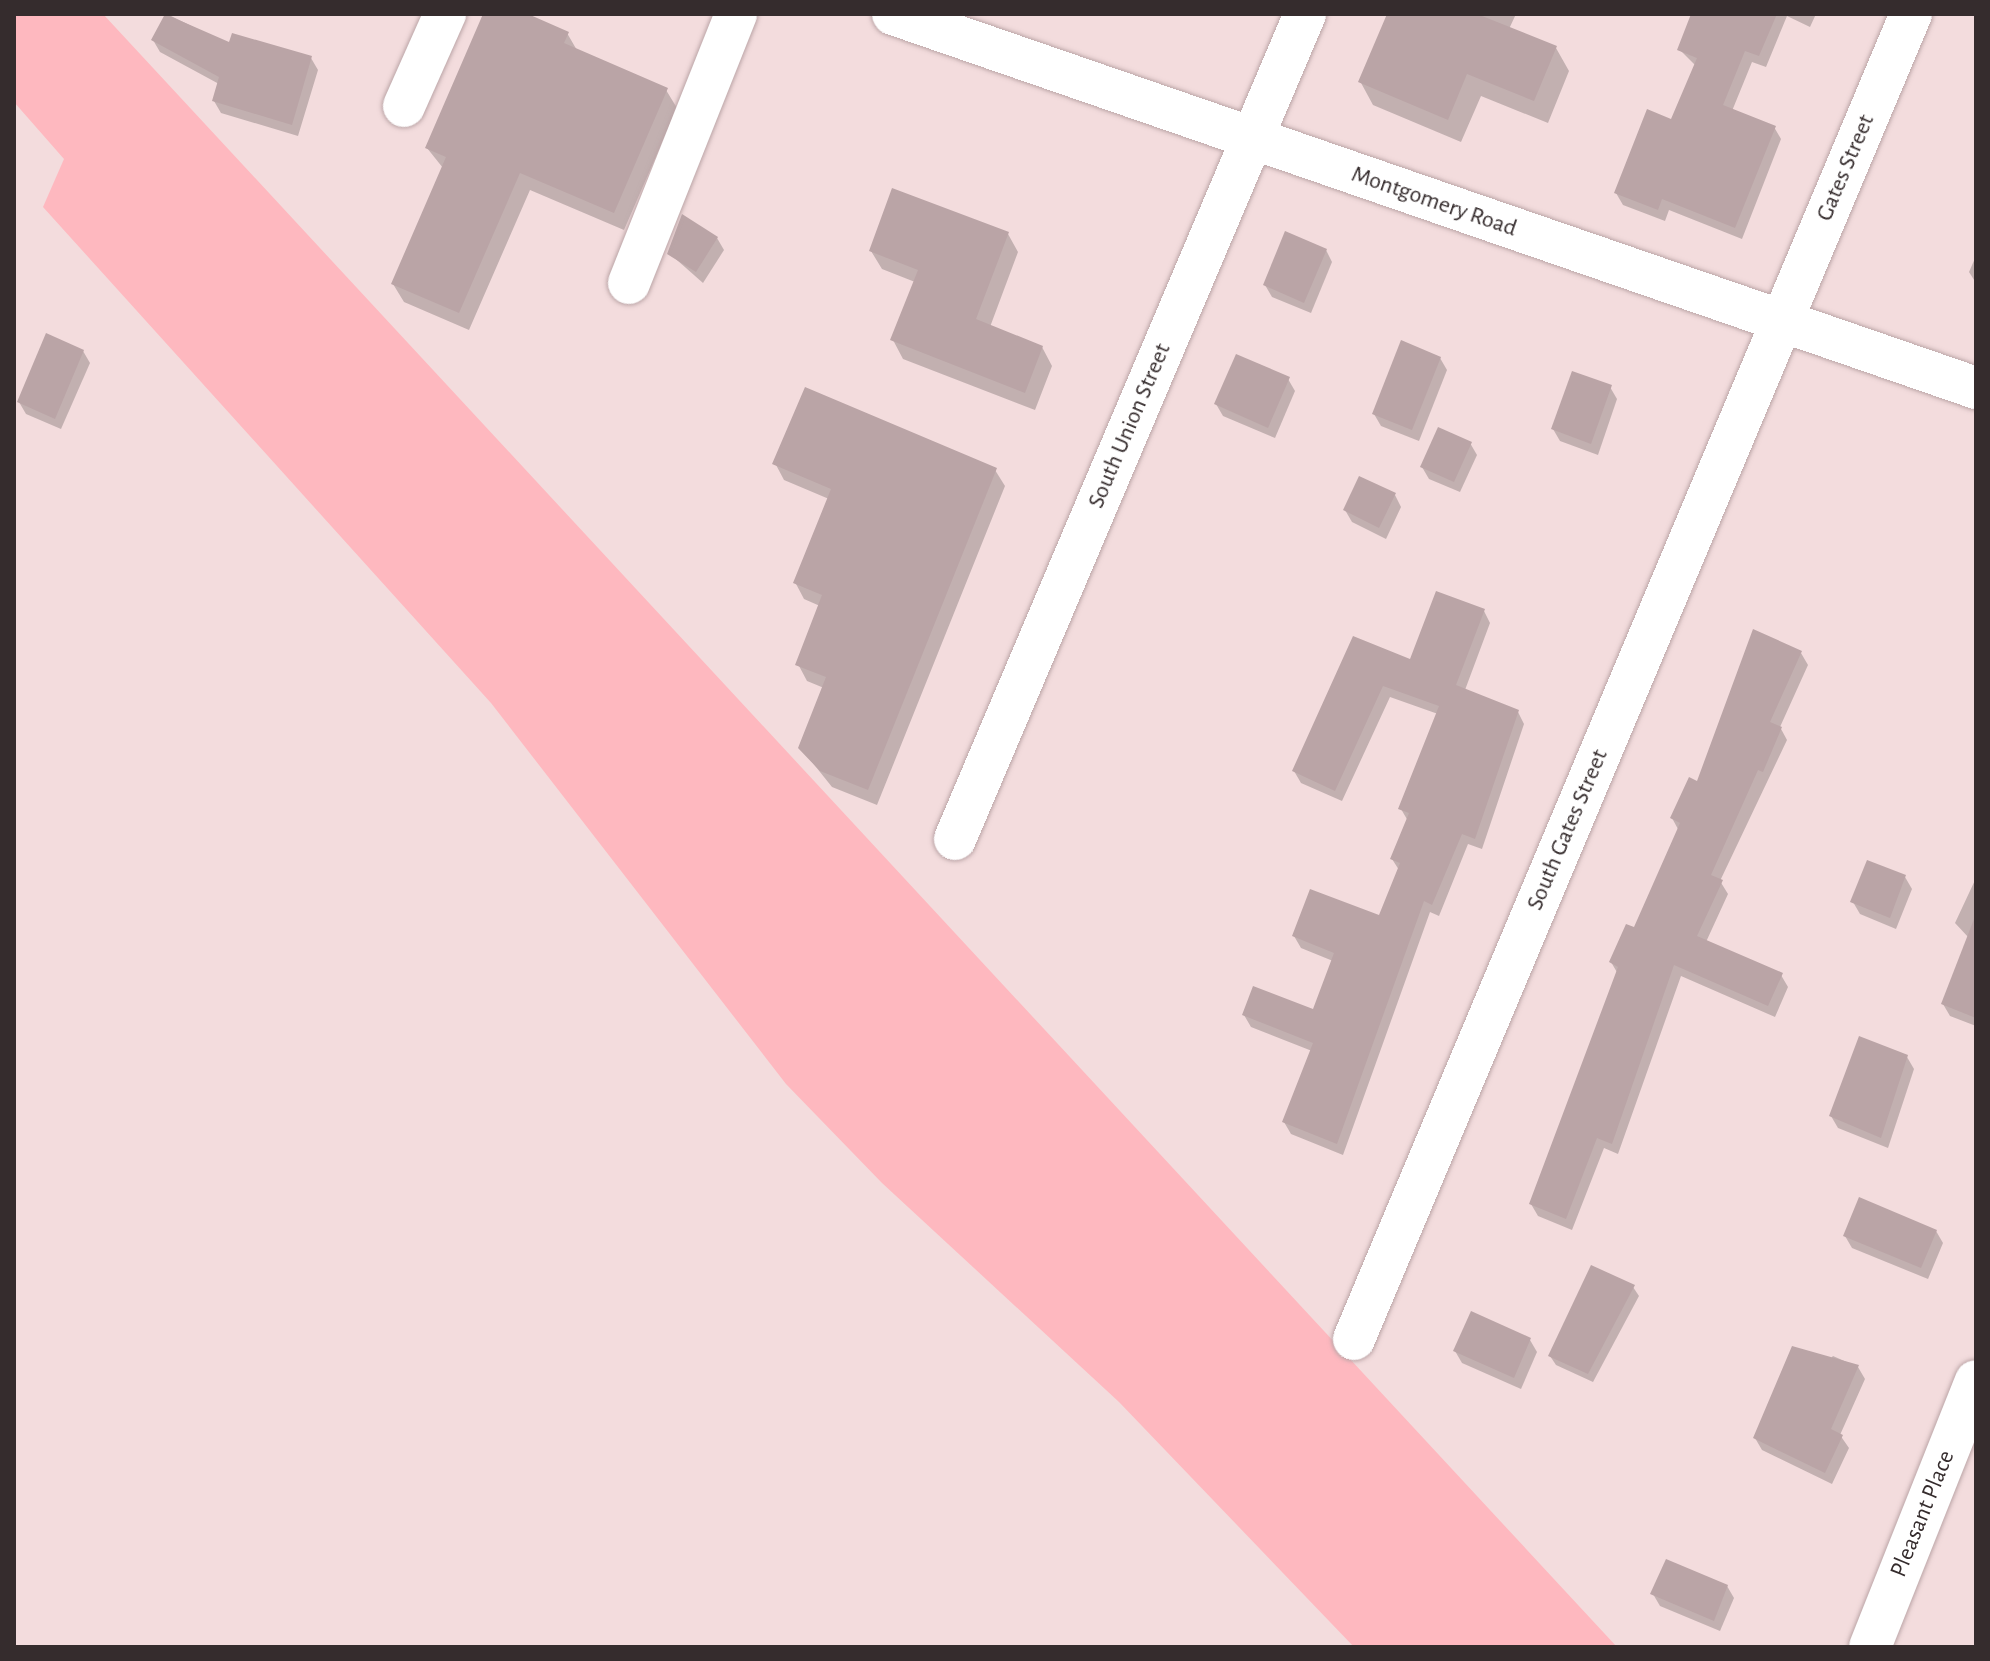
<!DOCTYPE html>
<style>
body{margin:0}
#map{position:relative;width:1990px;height:1661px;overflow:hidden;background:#f3dcdd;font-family:"Alegreya Sans",sans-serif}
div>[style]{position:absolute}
.green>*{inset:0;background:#feb8bf}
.shadow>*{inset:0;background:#0003}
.building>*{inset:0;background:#baa4a6}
.roads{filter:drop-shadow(0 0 2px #bba5a7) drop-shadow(0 0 2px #bba5a7)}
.minor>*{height:42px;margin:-21px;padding:0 21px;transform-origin:21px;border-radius:21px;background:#fff}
span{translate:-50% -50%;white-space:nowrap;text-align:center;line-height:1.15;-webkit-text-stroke:8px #fff;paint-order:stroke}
.street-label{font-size:24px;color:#352c2d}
.frame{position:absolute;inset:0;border:16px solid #352c2d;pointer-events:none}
</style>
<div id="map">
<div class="green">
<i style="clip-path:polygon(14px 14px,103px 14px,1617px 1647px,1354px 1647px,1119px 1402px,882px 1183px,786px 1084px,491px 703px,43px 207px,64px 159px,14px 102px)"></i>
</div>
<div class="shadow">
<i style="clip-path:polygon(167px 14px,230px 45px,311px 58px,318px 70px,298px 136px,221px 113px,214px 101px,219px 84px,160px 52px,153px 40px)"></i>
<i style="clip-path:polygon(486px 14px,523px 14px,567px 33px,578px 52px,666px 90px,677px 108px,624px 230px,530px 190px,469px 330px,404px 302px,393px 284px,443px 168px,427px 148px)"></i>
<i style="clip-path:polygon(1389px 14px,1516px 14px,1509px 29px,1556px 48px,1569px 71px,1548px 123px,1481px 96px,1461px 142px,1373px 105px,1360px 81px)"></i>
<i style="clip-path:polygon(1693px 14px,1816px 14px,1810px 27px,1787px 16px,1766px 67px,1752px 62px,1732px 111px,1774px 127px,1781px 139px,1742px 239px,1669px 210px,1665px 221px,1623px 205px,1616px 193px,1672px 121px,1696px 66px,1679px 49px)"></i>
<i style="clip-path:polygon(1008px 234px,1018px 252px,990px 327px,1042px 347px,1052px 366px,1035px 410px,903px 359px,893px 340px,915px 282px,882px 269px,871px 251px)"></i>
<i style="clip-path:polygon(717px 238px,724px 250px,703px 283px,669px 253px)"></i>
<i style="clip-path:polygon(1326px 250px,1332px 262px,1311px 313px,1272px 297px,1265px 285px)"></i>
<i style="clip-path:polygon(1976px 256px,1976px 283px,1969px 272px)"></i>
<i style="clip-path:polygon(83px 351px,90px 363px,61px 429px,26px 414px,19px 402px)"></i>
<i style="clip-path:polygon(1440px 358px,1447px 370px,1419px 441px,1381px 426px,1374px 414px)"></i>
<i style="clip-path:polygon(1288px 379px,1295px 391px,1275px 438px,1223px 416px,1216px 404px)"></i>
<i style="clip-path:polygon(1610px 387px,1617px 399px,1598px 455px,1560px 441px,1553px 429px)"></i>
<i style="clip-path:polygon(1470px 443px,1477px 455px,1460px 492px,1429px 479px,1422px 467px)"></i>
<i style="clip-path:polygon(775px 463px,995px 470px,1005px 486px,877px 805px,832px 787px,800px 747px,824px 688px,807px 681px,798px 664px,820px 606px,804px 599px,795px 582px,829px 499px,784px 480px)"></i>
<i style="clip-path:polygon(1395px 495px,1401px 507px,1386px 539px,1352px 522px,1345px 510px)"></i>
<i style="clip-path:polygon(1484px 611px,1490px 623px,1465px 690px,1518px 712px,1524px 724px,1482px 849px,1468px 844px,1439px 916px,1430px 912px,1343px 1155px,1291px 1134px,1284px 1122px,1312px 1051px,1251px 1027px,1244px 1015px,1314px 1012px,1333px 961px,1301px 948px,1294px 936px,1380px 917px,1399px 870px,1392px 859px,1408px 821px,1401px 809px,1438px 714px,1390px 697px,1342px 801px,1301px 783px,1294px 771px,1354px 639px,1411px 662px)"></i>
<i style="clip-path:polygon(1801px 653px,1808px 665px,1780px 727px,1787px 740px,1720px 881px,1728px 894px,1706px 942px,1781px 975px,1788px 987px,1775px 1017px,1681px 976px,1618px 1154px,1604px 1148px,1572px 1230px,1538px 1216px,1531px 1204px,1618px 974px,1611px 962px,1635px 930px,1679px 831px,1672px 818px)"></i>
<i style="clip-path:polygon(1905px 877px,1912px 889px,1896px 929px,1860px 914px,1853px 902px)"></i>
<i style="clip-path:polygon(1976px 878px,1976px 1026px,1950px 1016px,1943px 1004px,1969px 938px,1955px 923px)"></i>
<i style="clip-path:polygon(1907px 1057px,1914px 1069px,1888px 1148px,1838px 1128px,1831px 1116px)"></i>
<i style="clip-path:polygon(1936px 1231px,1943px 1243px,1928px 1279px,1852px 1248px,1845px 1236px)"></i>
<i style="clip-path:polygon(1633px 1287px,1639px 1296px,1593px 1382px,1556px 1365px,1550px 1356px)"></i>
<i style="clip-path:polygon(1530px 1340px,1537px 1352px,1521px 1389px,1462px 1363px,1455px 1351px)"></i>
<i style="clip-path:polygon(1833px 1356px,1858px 1367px,1865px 1379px,1840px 1435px,1849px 1448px,1832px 1484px,1762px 1450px,1755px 1438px)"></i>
<i style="clip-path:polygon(1727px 1586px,1734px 1598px,1720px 1631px,1660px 1606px,1653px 1594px)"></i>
</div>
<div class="building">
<i style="clip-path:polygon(165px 14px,229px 42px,232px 33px,312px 56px,292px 125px,212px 101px,219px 77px,151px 40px)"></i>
<i style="clip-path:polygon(483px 14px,528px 14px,569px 32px,564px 43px,668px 88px,614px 213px,520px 173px,459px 313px,391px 284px,446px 157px,425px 148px)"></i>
<i style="clip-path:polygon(1387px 14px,1477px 14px,1557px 46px,1534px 101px,1467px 74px,1448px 120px,1358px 82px)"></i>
<i style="clip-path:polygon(1691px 14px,1777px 14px,1759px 56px,1745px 51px,1723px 105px,1776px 126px,1735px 228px,1662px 199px,1658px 210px,1614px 193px,1647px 109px,1671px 119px,1697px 58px,1677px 50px)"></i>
<i style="clip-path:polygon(892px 188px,1009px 232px,976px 319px,1043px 346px,1025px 393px,890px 340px,918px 270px,869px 251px)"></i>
<i style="clip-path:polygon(682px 214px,718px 237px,696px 272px,667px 254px)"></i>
<i style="clip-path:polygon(1285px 231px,1327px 249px,1304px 303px,1263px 285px)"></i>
<i style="clip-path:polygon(46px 333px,84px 350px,55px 419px,17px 402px)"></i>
<i style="clip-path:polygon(1401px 340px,1441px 357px,1412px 430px,1372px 414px)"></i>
<i style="clip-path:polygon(1236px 354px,1290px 377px,1268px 428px,1214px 404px)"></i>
<i style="clip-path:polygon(1572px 371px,1612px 385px,1591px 444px,1551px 429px)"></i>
<i style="clip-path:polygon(805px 387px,997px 468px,868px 790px,820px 771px,798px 748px,826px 677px,795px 665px,822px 595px,793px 583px,831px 489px,772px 464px)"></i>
<i style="clip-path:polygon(1438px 427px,1472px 442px,1454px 482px,1420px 467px)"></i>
<i style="clip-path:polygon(1359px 476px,1396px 493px,1379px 528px,1343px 510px)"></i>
<i style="clip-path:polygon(1436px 591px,1485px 609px,1456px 685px,1519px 710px,1475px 839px,1462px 834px,1432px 905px,1424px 901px,1337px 1144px,1282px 1122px,1313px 1043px,1242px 1015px,1253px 986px,1313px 1009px,1334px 953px,1292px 936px,1310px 889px,1379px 915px,1400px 863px,1390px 859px,1409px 813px,1398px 809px,1439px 706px,1383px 686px,1335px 791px,1292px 771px,1353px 636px,1410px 659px)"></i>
<i style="clip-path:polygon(1753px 629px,1802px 651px,1770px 722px,1782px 727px,1763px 772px,1758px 770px,1711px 875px,1723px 880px,1697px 936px,1783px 973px,1768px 1006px,1674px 965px,1612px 1144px,1597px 1138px,1566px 1219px,1529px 1204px,1618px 967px,1609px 962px,1626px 924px,1634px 927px,1680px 823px,1670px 818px,1689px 777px,1697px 781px)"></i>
<i style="clip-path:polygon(1867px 860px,1906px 875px,1890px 918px,1850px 902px)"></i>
<i style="clip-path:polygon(1974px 919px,1976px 919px,1976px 1018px,1941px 1004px)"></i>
<i style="clip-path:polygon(1859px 1036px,1908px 1055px,1881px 1138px,1829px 1116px)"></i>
<i style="clip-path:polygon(1859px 1197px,1937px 1230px,1921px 1268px,1843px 1236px)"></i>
<i style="clip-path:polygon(1591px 1265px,1635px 1285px,1588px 1374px,1548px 1356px)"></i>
<i style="clip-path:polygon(1471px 1311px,1531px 1338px,1514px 1378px,1453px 1351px)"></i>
<i style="clip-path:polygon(1792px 1346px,1859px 1365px,1831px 1429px,1843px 1435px,1825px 1473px,1753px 1438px)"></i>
<i style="clip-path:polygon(1666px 1559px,1728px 1585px,1714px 1621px,1650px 1594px)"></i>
</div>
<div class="roads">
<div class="minor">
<i style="left:893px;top:14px;width:1146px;rotate:19.05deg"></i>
<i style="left:404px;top:106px;width:101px;rotate:-66deg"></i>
<i style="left:629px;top:283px;width:289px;rotate:-68.3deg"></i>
<i style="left:955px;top:839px;width:896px;rotate:-67.01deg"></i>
<i style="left:1354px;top:1339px;width:1437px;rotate:-67.2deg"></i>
<i style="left:1870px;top:1647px;width:286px;rotate:-68.3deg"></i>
</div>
</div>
<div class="street-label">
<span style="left:1846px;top:168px;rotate:-67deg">Gates Street</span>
<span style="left:1434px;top:202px;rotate:19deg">Montgomery Road</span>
<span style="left:1130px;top:426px;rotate:-67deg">South Union Street</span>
<span style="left:1568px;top:830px;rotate:-67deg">South Gates Street</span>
<span style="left:1923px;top:1514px;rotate:-68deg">Pleasant Place</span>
</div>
<div class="frame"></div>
</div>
